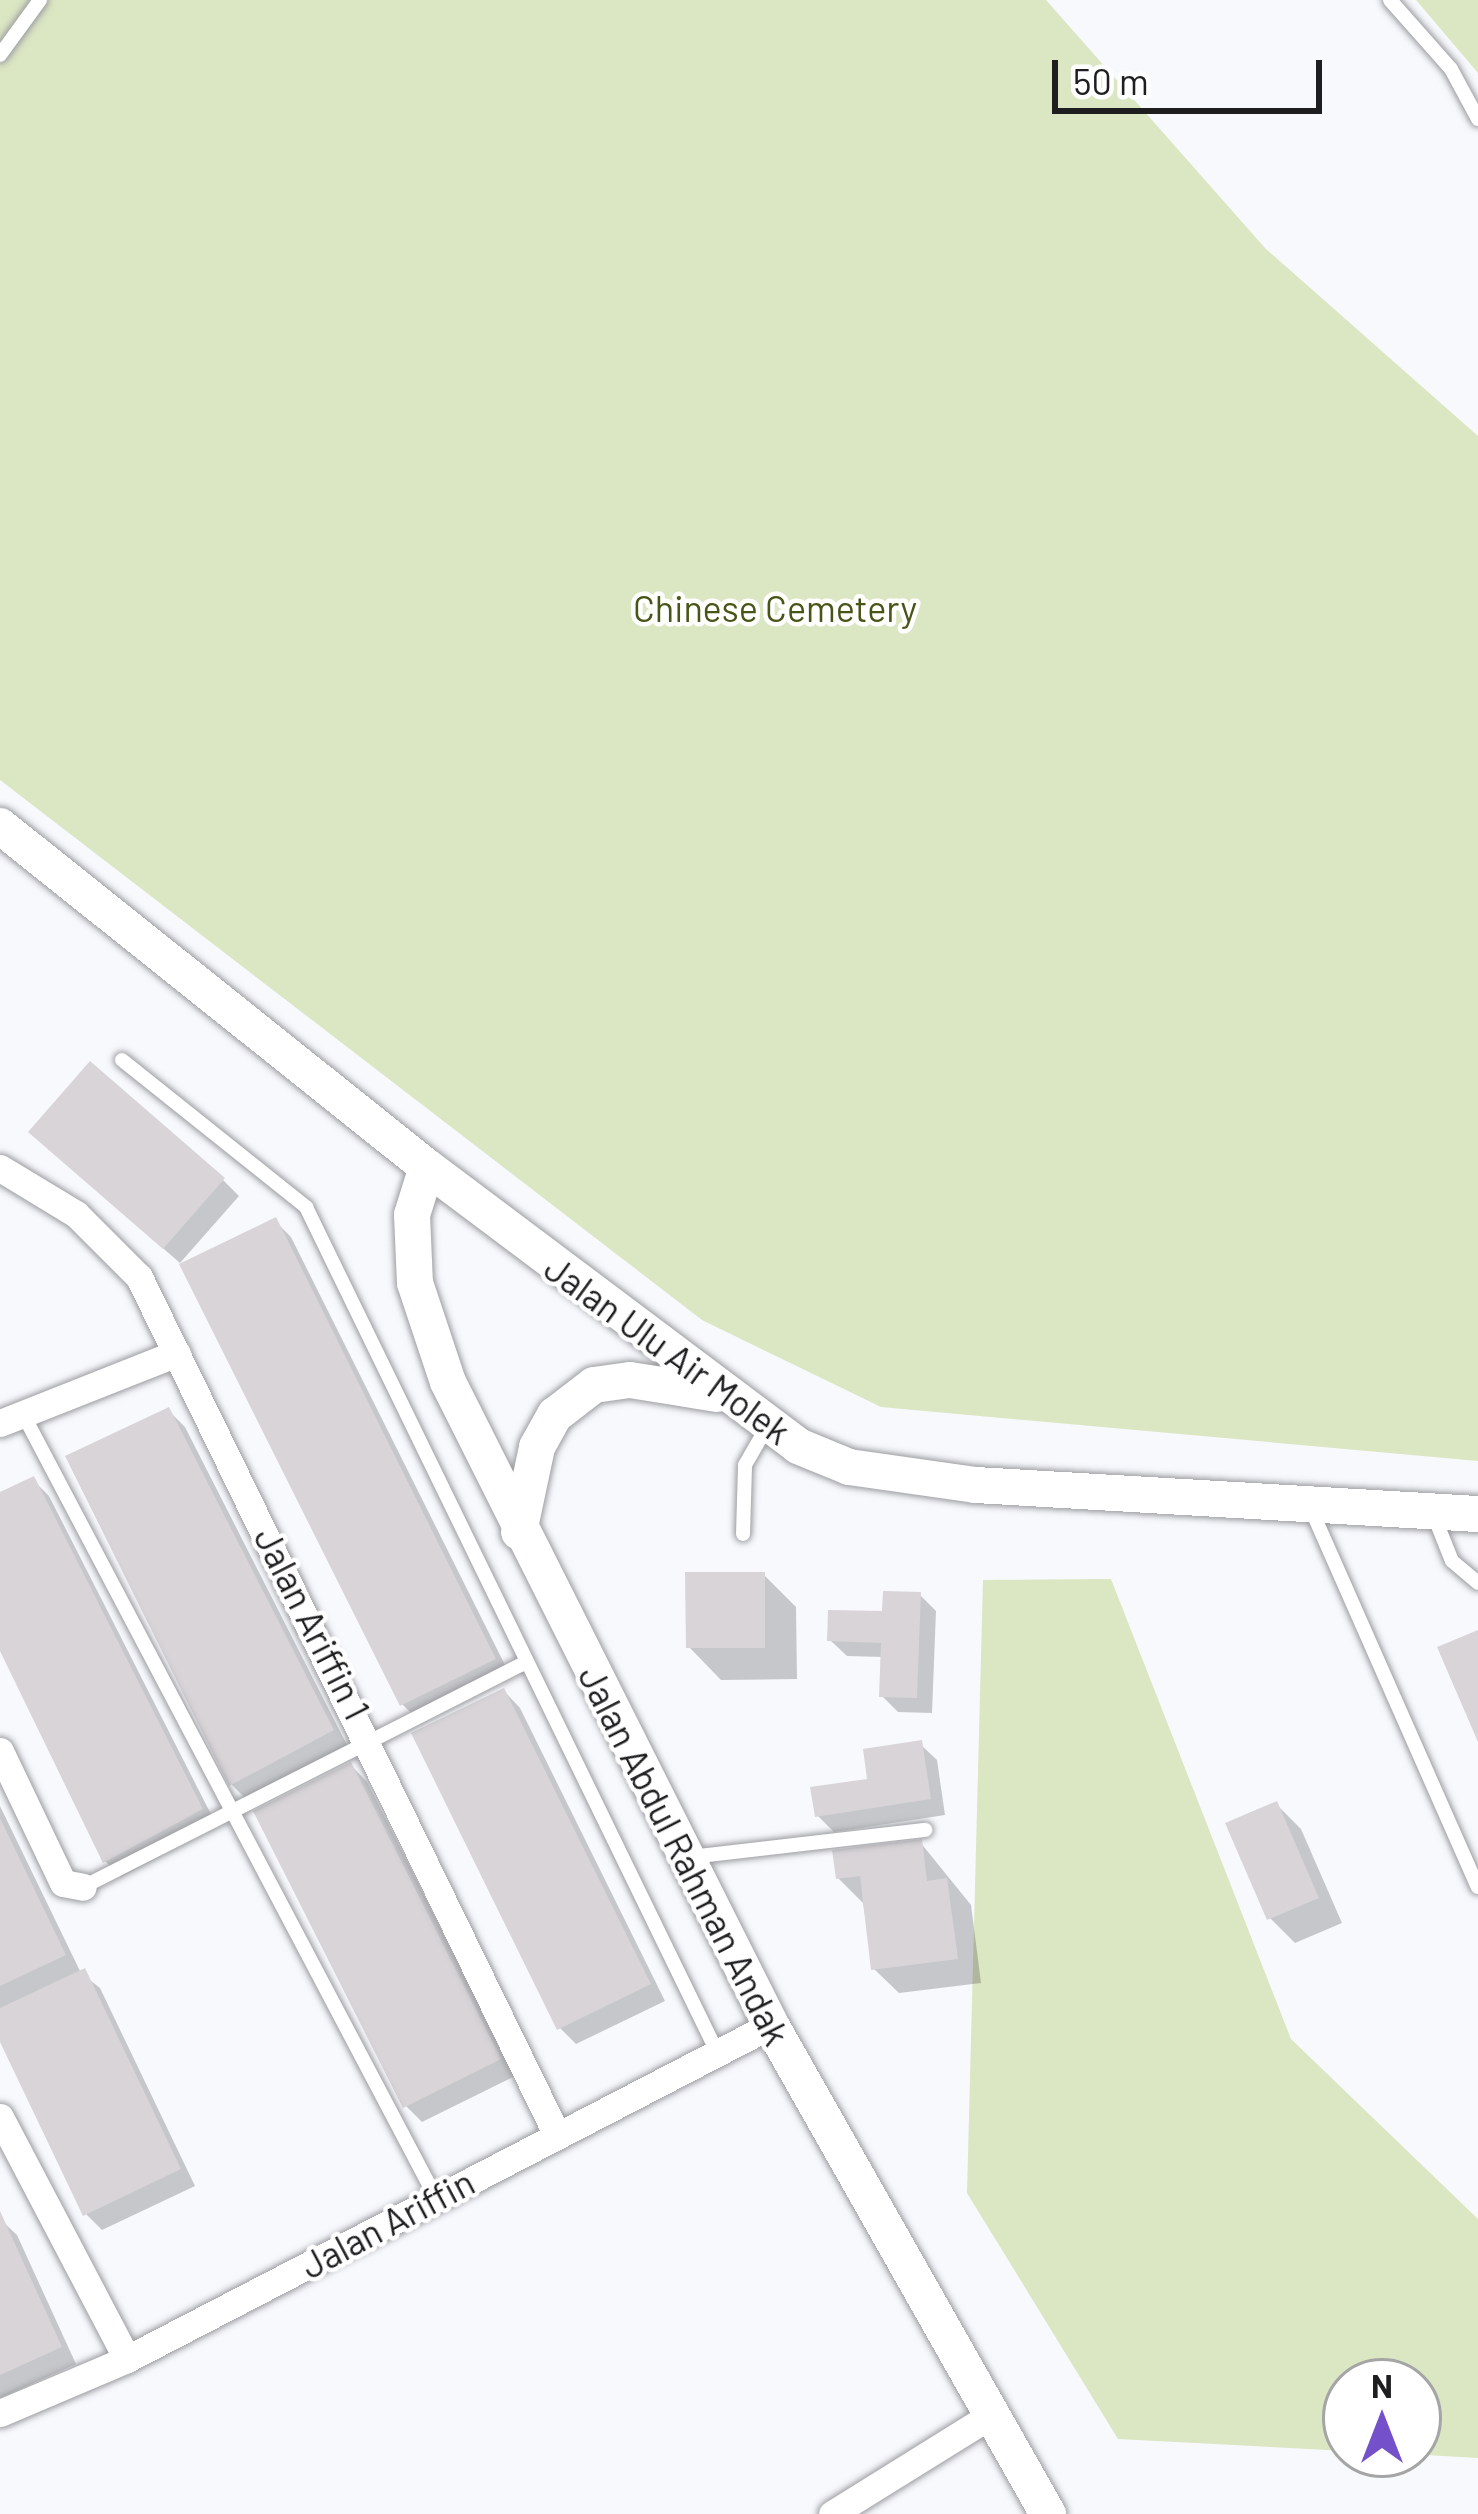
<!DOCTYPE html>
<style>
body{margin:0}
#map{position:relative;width:1478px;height:2514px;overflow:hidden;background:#f8f9fd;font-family:Barlow,sans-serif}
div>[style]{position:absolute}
.green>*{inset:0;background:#dbe6c3}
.shadow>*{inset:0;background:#0003}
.building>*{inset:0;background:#d8d4d8}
.roads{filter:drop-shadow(0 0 3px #9c9da1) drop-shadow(0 0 3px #9c9da1)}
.service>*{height:14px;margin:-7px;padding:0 7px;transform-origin:7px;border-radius:7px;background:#fff}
.minor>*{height:27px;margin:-13.5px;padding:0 13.5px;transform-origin:13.5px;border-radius:13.5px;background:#fff}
.tertiary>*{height:36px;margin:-18px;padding:0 18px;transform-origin:18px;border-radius:18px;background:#fff}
span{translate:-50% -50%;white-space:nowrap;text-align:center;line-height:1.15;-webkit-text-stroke:9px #fff;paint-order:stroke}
.park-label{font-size:36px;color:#475517}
.street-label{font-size:36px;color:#1e1e20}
.north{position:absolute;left:1322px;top:2358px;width:120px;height:120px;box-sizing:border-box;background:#fff;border:3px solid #a5a5a6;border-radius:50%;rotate:0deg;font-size:33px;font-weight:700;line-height:48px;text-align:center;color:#1e1e20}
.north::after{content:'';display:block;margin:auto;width:42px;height:54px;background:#7451ca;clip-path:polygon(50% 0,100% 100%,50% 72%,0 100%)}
.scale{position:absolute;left:1052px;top:60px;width:270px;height:54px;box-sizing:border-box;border:6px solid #1e1e20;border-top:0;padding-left:15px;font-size:36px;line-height:42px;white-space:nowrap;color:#1e1e20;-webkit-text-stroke:9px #fff;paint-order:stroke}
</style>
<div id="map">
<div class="green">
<i style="clip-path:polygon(0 0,1046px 0,1265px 248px,1478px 436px,1478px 1461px,881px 1407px,702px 1320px,0 780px)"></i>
<i style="clip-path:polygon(1416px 0,1478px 0,1478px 73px)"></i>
<i style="clip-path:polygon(1111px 1579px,1291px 2039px,1478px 2219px,1478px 2458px,1409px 2454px,1418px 2454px,1418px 2382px,1346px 2382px,1346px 2451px,1118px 2439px,967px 2193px,983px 1580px)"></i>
</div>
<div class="shadow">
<i style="clip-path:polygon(48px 1148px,223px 1180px,239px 1196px,180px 1263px)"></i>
<i style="clip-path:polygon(275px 1221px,291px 1237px,510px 1675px,418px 1720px,402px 1704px)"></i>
<i style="clip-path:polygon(169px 1411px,185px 1427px,348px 1747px,248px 1801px,232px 1785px)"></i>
<i style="clip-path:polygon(33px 1480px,49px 1496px,217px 1826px,121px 1877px,105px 1861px,0 1644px,0 1496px)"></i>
<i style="clip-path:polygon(764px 1575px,796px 1607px,797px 1679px,721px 1680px,689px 1647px)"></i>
<i style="clip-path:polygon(920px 1595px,936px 1611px,932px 1713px,898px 1712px,882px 1696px,883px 1657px,847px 1656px,830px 1640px)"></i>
<i style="clip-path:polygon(504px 1691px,520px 1708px,665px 2001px,576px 2044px,560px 2028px)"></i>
<i style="clip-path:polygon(920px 1744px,937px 1760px,945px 1815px,834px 1832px,818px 1816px)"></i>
<i style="clip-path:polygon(351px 1765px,367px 1782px,515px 2076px,422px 2122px,406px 2106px)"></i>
<i style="clip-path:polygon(1276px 1804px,1301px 1829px,1342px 1923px,1295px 1943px,1270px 1918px)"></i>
<i style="clip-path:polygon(0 1806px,81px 1973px,100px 1988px,195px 2186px,102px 2230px,86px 2214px,0 2035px)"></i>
<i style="clip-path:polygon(920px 1842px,971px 1905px,981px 1983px,899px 1993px,874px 1969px,863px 1903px,838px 1878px)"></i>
<i style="clip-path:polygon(0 2219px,17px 2235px,76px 2364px,0 2398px)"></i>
</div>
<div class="building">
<i style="clip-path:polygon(90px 1061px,225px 1178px,163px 1249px,28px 1132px)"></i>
<i style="clip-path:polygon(276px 1217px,496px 1659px,400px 1706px,179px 1264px)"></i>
<i style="clip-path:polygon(169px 1407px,334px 1730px,229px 1786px,65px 1456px)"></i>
<i style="clip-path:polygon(34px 1476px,203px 1809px,103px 1863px,0 1651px,0 1492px)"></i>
<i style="clip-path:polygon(685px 1572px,765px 1572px,765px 1648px,686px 1648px)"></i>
<i style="clip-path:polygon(883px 1591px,921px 1592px,917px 1698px,879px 1697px,881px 1643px,827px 1641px,828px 1610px,882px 1611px)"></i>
<i style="clip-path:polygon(1478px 1630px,1478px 1742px,1437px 1647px)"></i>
<i style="clip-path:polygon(504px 1688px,651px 1984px,557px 2030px,411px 1733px)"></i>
<i style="clip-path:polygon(922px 1740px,931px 1799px,815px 1817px,810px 1787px,867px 1779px,863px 1749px)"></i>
<i style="clip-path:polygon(351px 1762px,501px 2059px,403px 2108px,253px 1811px)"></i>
<i style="clip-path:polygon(1277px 1801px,1319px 1898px,1267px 1920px,1225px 1823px)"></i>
<i style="clip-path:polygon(0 1818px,66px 1955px,0 1986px)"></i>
<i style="clip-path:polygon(922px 1839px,927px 1881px,947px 1878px,958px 1959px,871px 1970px,860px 1876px,836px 1879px,832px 1850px)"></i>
<i style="clip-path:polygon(85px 1968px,181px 2169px,83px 2216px,0 2042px,0 2008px)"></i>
<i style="clip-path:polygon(0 2211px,62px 2347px,0 2375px)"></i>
</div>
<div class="roads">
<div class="service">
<i style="left:1390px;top:0;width:92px;rotate:48.5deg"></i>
<i style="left:1451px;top:69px;width:57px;rotate:61.6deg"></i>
<i style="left:0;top:55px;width:68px;rotate:-54deg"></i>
<i style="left:122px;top:1060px;width:236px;rotate:38.6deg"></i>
<i style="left:306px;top:1207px;width:940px;rotate:64.06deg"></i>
<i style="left:23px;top:1414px;width:886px;rotate:62.22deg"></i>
<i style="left:1311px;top:1509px;width:413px;rotate:66.2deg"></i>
<i style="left:1434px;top:1516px;width:48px;rotate:68.2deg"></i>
<i style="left:1452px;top:1561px;width:34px;rotate:40deg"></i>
<i style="left:743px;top:1534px;width:69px;rotate:-88.3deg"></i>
<i style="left:745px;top:1465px;width:46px;rotate:-60.1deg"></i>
<i style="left:691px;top:1857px;width:236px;rotate:-6.6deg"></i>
<i style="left:83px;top:1887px;width:496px;rotate:-26.9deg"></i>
</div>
<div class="minor">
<i style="left:0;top:1168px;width:89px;rotate:31.2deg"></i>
<i style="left:76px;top:1214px;width:89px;rotate:45deg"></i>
<i style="left:139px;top:1277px;width:952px;rotate:64.03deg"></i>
<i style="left:0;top:1423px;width:190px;rotate:-21.6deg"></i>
<i style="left:0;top:1751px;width:146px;rotate:64.5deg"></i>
<i style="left:63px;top:1883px;width:20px;rotate:11deg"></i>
<i style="left:0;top:2117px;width:273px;rotate:62.3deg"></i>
<i style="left:0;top:2413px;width:138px;rotate:-23deg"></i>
<i style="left:127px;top:2359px;width:725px;rotate:-27.41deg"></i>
<i style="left:832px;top:2514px;width:191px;rotate:-31.9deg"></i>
</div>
<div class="tertiary">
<i style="left:0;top:826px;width:546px;rotate:38.61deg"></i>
<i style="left:427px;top:1167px;width:464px;rotate:36.9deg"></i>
<i style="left:798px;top:1446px;width:55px;rotate:22.4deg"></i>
<i style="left:849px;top:1467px;width:128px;rotate:8.1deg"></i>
<i style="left:976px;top:1485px;width:503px;rotate:3.31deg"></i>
<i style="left:427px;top:1167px;width:50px;rotate:107.4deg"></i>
<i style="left:412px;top:1215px;width:68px;rotate:87.5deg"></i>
<i style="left:415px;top:1283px;width:104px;rotate:71.6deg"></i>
<i style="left:448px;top:1382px;width:720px;rotate:63.33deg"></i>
<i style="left:771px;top:2025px;width:562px;rotate:60.47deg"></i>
<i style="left:519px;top:1532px;width:87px;rotate:-78deg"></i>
<i style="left:537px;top:1447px;width:37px;rotate:-61deg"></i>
<i style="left:555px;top:1415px;width:49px;rotate:-37.6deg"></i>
<i style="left:594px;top:1385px;width:36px;rotate:-8deg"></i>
<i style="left:630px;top:1380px;width:88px;rotate:9.1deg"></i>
</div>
</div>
<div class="park-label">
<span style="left:775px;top:608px">Chinese Cemetery</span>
</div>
<div class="street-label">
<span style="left:668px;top:1349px;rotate:36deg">Jalan Ulu Air Molek</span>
<span style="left:313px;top:1623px;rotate:63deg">Jalan Ariffin 1</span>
<span style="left:685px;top:1855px;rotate:63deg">Jalan Abdul Rahman Andak</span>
<span style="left:387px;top:2223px;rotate:-28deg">Jalan Ariffin</span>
</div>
<div class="north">N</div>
<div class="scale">50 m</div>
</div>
